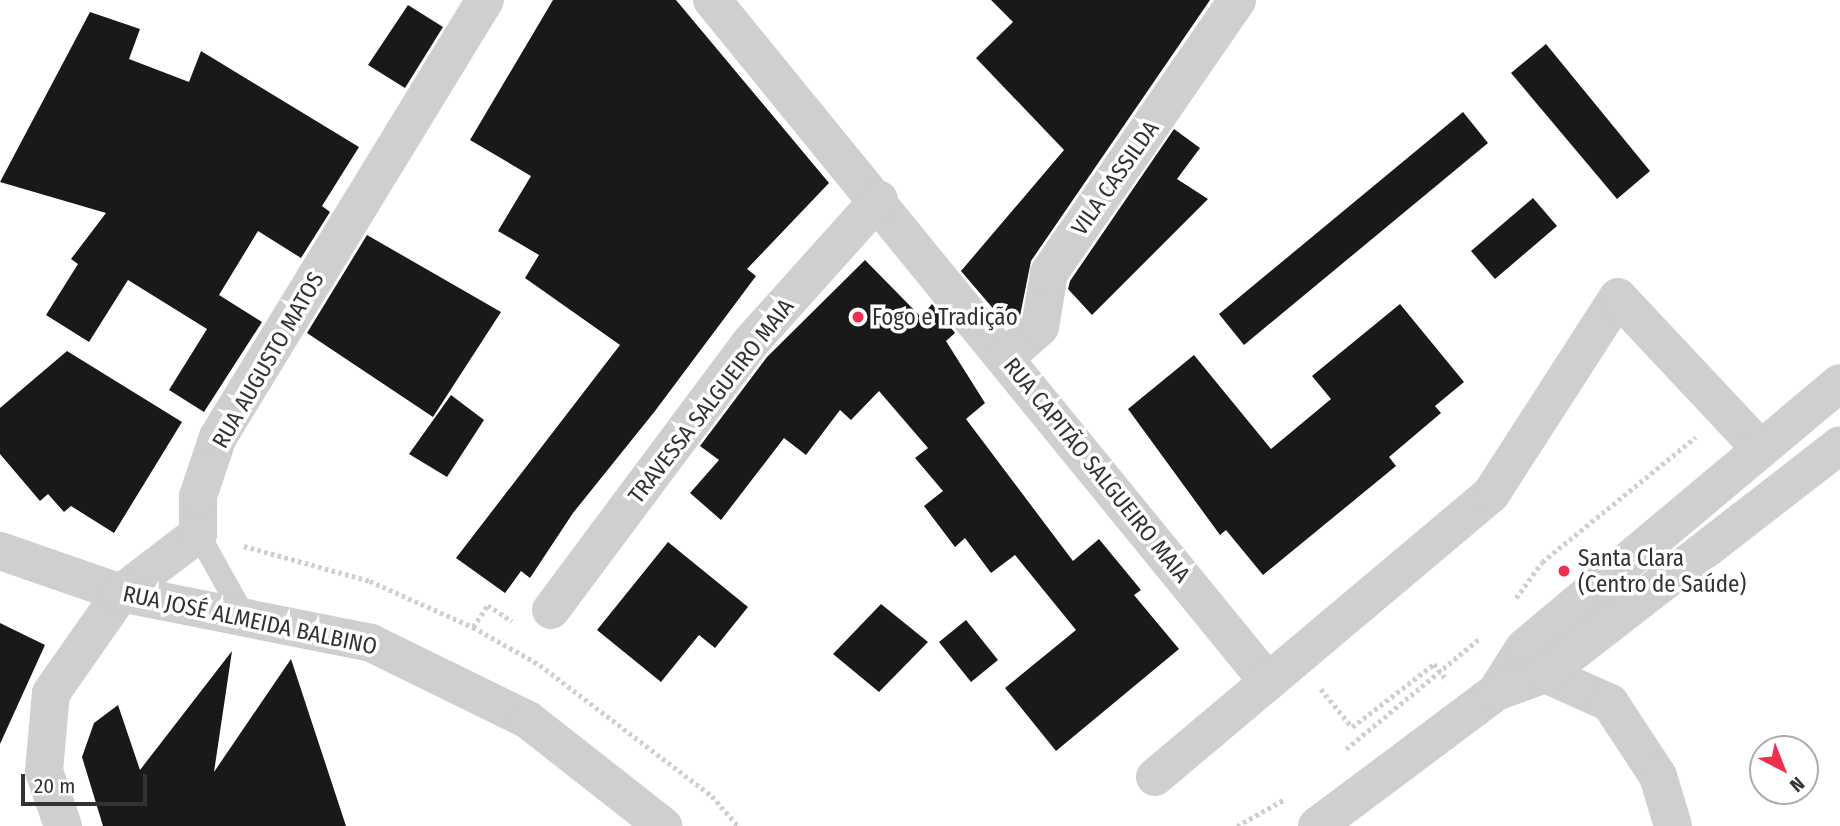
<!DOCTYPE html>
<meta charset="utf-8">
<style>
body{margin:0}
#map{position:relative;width:1840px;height:826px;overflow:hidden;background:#fff;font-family:"Fira Sans Condensed",sans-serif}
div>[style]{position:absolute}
.building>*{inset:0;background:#191919}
.path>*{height:4.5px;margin-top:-2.25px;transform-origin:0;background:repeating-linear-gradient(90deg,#cfcfcf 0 3.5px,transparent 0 7px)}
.service>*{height:23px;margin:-11.5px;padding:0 11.5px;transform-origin:11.5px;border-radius:11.5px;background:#cfcfcf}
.minor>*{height:38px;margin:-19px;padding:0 19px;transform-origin:19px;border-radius:19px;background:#cfcfcf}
.tertiary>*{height:38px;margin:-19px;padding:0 19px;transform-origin:19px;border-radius:19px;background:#cfcfcf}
.dots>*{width:19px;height:19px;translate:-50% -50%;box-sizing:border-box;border:4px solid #fff;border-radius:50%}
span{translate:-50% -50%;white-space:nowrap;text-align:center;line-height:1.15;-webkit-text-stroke:7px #fff;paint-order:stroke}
.street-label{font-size:23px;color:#323232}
.poi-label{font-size:23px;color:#323232}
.left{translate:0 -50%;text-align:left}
.north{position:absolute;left:1749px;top:735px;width:70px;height:70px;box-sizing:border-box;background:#fff;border:2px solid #adadad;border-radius:50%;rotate:138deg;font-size:19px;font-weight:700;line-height:28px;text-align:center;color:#323232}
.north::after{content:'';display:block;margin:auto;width:24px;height:32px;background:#ee2f4e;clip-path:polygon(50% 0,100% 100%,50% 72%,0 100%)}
.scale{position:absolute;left:21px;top:774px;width:126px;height:32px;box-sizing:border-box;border:4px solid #323232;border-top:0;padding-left:9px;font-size:21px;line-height:24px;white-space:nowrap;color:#323232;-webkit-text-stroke:5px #fff;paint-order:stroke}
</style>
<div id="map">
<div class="building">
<i style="clip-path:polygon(553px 0,676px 0,829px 183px,747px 269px,756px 276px,655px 411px,573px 513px,530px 578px,521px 571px,505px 593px,456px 558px,620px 345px,525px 278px,539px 255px,498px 231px,531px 176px,470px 140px)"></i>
<i style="clip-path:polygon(991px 0,1210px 0,1031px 261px,1020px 316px,1008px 326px,961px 271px,1064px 150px,976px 58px,1013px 22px)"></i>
<i style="clip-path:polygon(408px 5px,443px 27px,405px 88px,368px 65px)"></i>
<i style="clip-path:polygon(90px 12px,140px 29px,129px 59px,189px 82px,201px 51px,359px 147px,322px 206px,330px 212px,301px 258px,258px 231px,219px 295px,262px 322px,204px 412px,169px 390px,207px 329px,128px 280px,89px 342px,46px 315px,78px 264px,71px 259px,106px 213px,0 182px)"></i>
<i style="clip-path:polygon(1546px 44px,1650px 171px,1617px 199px,1511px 73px)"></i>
<i style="clip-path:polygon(1463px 112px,1488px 143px,1244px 345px,1219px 314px)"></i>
<i style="clip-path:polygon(1174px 129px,1200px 148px,1177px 179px,1208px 199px,1092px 315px,1068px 289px,1070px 281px)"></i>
<i style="clip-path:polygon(1533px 198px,1557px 226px,1495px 279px,1471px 251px)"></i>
<i style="clip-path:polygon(367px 235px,501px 312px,433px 417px,307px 333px)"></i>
<i style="clip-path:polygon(865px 260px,921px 317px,932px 304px,955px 333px,946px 341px,985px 403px,966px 419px,1073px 561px,1099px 539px,1141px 590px,1134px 595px,1179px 649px,1056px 751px,1005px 688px,1076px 630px,1015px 555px,991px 573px,965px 538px,955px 547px,924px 506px,943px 491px,915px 458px,928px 448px,879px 391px,851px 420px,840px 410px,806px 455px,784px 438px,721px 520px,690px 493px,719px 460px,700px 446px,767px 357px)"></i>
<i style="clip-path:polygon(1400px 304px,1464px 382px,1435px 406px,1441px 413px,1389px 457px,1396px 466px,1263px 575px,1226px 530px,1220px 535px,1128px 409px,1194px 355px,1271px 449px,1331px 399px,1312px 376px)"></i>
<i style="clip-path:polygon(67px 351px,182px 422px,114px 533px,71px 506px,64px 512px,48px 494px,40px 501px,0 454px,0 408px)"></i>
<i style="clip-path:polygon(451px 395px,484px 420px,447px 477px,409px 454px)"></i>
<i style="clip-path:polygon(668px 542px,748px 607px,715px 648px,699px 635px,661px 682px,597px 630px)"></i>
<i style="clip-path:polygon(881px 604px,928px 642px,879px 692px,833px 654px)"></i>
<i style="clip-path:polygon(966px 620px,998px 660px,971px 682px,939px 642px)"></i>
<i style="clip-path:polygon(0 623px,45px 645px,0 744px)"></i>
<i style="clip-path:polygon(232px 651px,214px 772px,291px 659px,346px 826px,103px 826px,82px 757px,94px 723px,118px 705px,140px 770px)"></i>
</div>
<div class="path">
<i style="left:244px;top:546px;width:131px;rotate:15.5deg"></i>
<i style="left:370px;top:581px;width:113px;rotate:24.1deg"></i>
<i style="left:473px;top:627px;width:77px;rotate:29.6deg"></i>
<i style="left:540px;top:665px;width:216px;rotate:37.3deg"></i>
<i style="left:712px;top:796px;width:40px;rotate:49deg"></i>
<i style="left:1516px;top:598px;width:44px;rotate:-54.2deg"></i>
<i style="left:1542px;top:562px;width:198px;rotate:-39.1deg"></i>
<i style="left:473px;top:627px;width:27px;rotate:-56deg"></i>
<i style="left:488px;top:605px;width:29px;rotate:34deg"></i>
<i style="left:1321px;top:689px;width:49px;rotate:50.8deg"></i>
<i style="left:1352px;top:727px;width:103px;rotate:-37.5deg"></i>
<i style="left:1434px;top:664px;width:21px;rotate:51deg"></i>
<i style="left:1346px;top:749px;width:174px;rotate:-39.6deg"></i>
<i style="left:1237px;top:826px;width:55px;rotate:-29.4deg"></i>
</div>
<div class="service">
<i style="left:198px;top:534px;width:96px;rotate:60.8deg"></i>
</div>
<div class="minor">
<i style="left:712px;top:0;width:880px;rotate:50.81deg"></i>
<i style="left:1006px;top:357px;width:45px;rotate:-41.4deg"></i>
<i style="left:1040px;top:327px;width:55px;rotate:-80.5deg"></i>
<i style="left:1049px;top:273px;width:331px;rotate:-55.4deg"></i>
<i style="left:551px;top:610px;width:333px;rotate:-53.3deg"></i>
<i style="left:750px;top:343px;width:193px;rotate:-48.1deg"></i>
<i style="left:1545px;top:674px;width:71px;rotate:24deg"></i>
<i style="left:1610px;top:703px;width:87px;rotate:56.7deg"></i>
<i style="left:1658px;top:776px;width:52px;rotate:73.3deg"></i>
<i style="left:1155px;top:777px;width:439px;rotate:-40.1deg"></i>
<i style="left:1491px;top:494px;width:234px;rotate:-57.2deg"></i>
<i style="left:1618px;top:297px;width:207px;rotate:46.8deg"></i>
<i style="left:63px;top:826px;width:58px;rotate:-109.1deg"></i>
<i style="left:44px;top:771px;width:78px;rotate:-84.9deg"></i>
<i style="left:51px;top:693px;width:122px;rotate:-55deg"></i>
<i style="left:121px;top:593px;width:97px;rotate:-37.5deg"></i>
<i style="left:198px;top:534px;width:38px;rotate:-90deg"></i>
<i style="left:198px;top:496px;width:62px;rotate:-71.3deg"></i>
<i style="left:218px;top:437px;width:512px;rotate:-58.58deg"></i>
</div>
<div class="tertiary">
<i style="left:0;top:551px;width:128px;rotate:19.1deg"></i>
<i style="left:121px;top:593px;width:255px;rotate:11.3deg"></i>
<i style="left:371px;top:643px;width:175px;rotate:26.1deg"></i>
<i style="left:528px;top:720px;width:172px;rotate:38.1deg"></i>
<i style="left:1496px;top:692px;width:52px;rotate:-57.5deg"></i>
<i style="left:1524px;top:648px;width:412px;rotate:-40deg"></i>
<i style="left:1317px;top:826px;width:224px;rotate:-36.8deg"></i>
<i style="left:1496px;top:692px;width:52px;rotate:-20.2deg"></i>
<i style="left:1545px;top:674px;width:373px;rotate:-37.8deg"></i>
</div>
<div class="dots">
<i style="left:858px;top:317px;background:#ee2f4e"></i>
<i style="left:1564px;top:571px;background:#ee2f4e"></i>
</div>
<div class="street-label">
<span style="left:1115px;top:178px;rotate:-55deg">VILA CASSILDA</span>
<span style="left:268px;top:360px;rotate:-60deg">RUA AUGUSTO MATOS</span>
<span style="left:711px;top:401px;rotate:-52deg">TRAVESSA SALGUEIRO MAIA</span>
<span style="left:1097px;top:470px;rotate:51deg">RUA CAPITÃO SALGUEIRO MAIA</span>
<span style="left:250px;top:620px;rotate:12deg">RUA JOSÉ ALMEIDA BALBINO</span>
</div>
<div class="poi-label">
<span class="left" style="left:872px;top:317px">Fogo e Tradição</span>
<span class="left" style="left:1578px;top:571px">Santa Clara<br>(Centro de Saúde)</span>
</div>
<div class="north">N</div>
<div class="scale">20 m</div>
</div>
